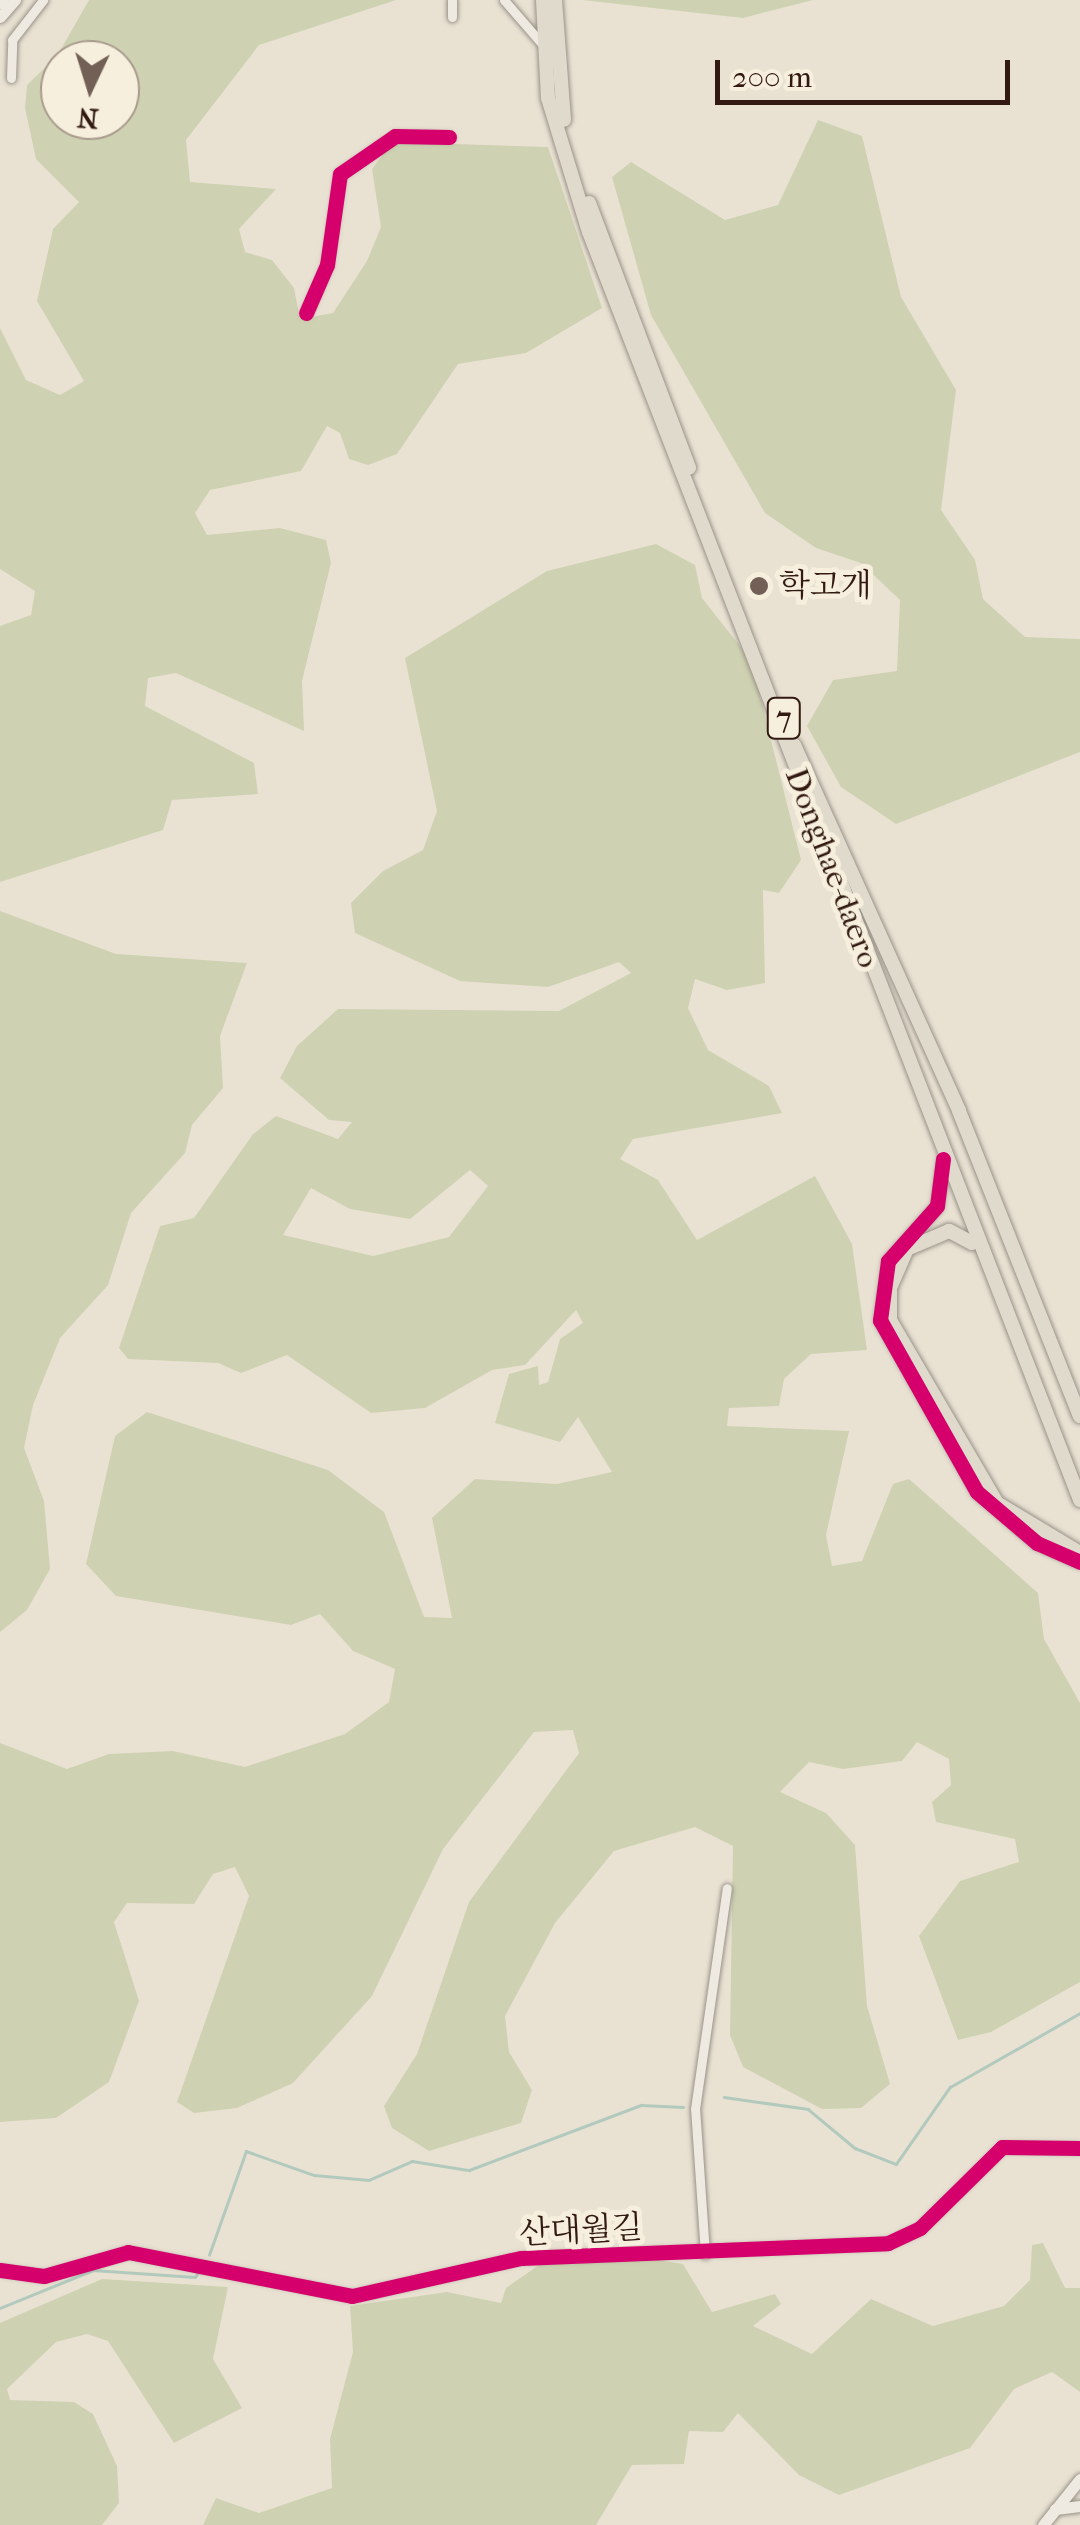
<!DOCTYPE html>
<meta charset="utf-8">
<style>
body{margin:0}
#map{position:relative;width:1080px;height:2525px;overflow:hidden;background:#e9e2d3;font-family:"IM FELL French Canon","Noto Serif KR",serif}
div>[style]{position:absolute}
.green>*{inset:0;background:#cfd2b2}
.stream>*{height:2.5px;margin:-1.25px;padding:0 1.25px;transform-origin:1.25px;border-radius:1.25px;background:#b2cabd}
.roads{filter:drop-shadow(0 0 2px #999288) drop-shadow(0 0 2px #999288)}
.minor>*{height:9px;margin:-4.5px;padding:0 4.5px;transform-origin:4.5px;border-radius:4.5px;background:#eeeae2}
.tertiary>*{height:11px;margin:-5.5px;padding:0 5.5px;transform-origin:5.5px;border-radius:5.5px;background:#eeeae2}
.trunk>*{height:14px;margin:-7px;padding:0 7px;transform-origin:7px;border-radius:7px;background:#e0dacd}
.cycleway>*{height:15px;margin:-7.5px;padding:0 7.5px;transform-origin:7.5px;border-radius:7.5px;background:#d6006c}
.dots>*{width:28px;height:28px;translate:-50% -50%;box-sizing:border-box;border:5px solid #f7efdd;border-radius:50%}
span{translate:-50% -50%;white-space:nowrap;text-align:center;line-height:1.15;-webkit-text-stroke:10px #f7efdd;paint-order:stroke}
.shield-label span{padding:2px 8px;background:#f7efdd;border:2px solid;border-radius:8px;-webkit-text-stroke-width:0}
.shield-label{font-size:30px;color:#321a12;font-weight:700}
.poi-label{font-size:32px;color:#321a12}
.left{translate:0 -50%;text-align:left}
.street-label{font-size:32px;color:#321a12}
.north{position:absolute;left:40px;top:40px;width:100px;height:100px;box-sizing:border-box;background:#f7efdd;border:2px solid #a89a8c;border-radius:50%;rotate:184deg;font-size:28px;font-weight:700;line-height:40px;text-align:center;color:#321a12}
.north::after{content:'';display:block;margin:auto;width:35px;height:45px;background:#726056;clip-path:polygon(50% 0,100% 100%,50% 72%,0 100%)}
.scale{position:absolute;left:715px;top:60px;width:295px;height:45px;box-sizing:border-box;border:5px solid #321a12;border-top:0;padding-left:12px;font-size:30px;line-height:35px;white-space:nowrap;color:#321a12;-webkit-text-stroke:8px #f7efdd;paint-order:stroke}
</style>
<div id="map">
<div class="green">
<i style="clip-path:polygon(evenodd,89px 0,396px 0,259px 45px,186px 140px,190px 182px,276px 189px,239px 229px,245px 252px,272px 260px,294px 288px,300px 319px,333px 313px,367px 261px,381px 227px,372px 169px,392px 142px,548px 147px,602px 308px,526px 353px,458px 364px,397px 454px,368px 465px,349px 459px,340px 433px,327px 426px,301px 471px,210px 490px,195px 513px,207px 535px,280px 528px,326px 540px,331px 563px,302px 681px,304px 731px,176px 673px,148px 678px,145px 706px,254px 763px,258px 794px,172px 800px,163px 830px,0 882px,0 626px,31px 615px,35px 591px,0 569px,0 328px,26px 380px,60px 395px,84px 381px,37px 301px,53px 229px,79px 202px,36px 159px,25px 108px,27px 85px,57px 56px,89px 0,60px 60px,120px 60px,120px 120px,60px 120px,60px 60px)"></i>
<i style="clip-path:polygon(582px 0,813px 0,743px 18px)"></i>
<i style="clip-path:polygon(818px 120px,862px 136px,901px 297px,956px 390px,941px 510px,975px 560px,983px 599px,1025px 637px,1080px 639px,1080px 752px,896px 824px,841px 787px,807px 726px,833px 680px,897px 671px,900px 600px,861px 563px,816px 548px,765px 513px,651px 315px,612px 177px,631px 162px,725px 220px,778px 205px)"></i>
<i style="clip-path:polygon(evenodd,656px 544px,695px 565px,702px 598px,751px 660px,801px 860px,779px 893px,763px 890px,765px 983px,727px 990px,695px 979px,688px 1008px,708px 1050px,769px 1086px,782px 1113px,633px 1139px,620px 1159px,658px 1180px,697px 1240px,815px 1176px,852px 1244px,867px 1350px,811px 1354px,784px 1379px,779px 1406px,729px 1408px,727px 1426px,849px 1431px,826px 1535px,832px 1566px,862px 1561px,893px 1484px,909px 1479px,1038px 1593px,1044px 1639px,1080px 1703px,1080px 1982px,991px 2032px,958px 2040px,919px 1936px,960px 1881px,1019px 1862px,1015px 1839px,936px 1822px,932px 1802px,951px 1785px,949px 1759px,917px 1742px,902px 1761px,843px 1769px,809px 1762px,780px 1792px,826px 1813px,855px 1845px,867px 2006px,890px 2084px,861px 2108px,822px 2109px,743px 2067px,730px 2035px,733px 1846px,695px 1827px,614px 1851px,555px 1923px,505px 2016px,509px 2052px,532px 2090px,521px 2123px,429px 2151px,392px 2128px,384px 2106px,417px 2054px,469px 1902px,579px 1753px,573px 1730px,534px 1732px,443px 1849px,372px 1996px,293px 2083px,237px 2108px,194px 2113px,177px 2102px,249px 1896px,235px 1867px,213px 1874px,194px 1904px,127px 1903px,114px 1922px,139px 2001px,109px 2082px,56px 2118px,0 2122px,0 1743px,67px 1769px,109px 1754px,173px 1751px,245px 1767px,345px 1734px,389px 1702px,395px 1669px,353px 1651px,320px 1614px,291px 1625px,116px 1596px,86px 1564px,115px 1436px,147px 1412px,328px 1470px,384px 1512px,424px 1617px,452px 1618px,432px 1518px,475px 1479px,557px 1484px,612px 1472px,578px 1417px,560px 1442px,495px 1423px,509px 1374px,538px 1366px,539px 1385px,548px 1382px,560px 1339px,583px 1323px,576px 1310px,525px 1365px,492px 1370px,425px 1408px,371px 1413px,287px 1355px,241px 1373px,218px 1363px,128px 1359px,119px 1348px,160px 1226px,194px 1218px,253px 1134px,276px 1116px,338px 1139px,352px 1122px,329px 1120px,280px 1078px,297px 1046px,338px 1009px,559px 1011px,631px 973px,619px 962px,548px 987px,460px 981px,355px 933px,351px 903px,383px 871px,423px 850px,437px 811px,405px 658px,547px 571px,656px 544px,470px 1170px,488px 1186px,449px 1237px,373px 1256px,283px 1235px,311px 1188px,350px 1209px,410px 1219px,470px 1170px)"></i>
<i style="clip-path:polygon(0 911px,116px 954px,247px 963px,220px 1036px,223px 1088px,192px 1125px,185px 1153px,131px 1213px,108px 1285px,60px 1338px,33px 1405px,24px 1448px,44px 1501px,50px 1569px,27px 1610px,0 1632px)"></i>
<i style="clip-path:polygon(1043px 2243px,1065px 2288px,1080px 2288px,1080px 2392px,1052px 2372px,1014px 2389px,970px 2448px,839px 2495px,799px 2475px,738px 2413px,723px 2432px,689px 2431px,684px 2464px,632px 2465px,596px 2525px,203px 2525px,216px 2498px,259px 2513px,332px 2488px,330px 2439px,353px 2352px,350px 2306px,447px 2292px,501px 2303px,506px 2288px,539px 2265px,657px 2260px,683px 2264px,712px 2312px,775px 2294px,781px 2304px,753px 2326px,812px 2354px,871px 2299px,933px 2326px,1004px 2306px,1030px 2280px,1032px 2245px)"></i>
<i style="clip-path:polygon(102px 2279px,228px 2287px,213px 2359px,242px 2408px,174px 2443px,108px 2341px,87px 2334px,56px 2342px,7px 2389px,10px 2400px,74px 2402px,93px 2414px,117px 2466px,119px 2503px,102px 2525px,0 2525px,0 2323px)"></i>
</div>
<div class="stream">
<i style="left:724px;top:2097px;width:85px;rotate:8.1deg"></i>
<i style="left:808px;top:2109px;width:61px;rotate:39.7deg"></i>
<i style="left:855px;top:2148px;width:44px;rotate:21.3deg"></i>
<i style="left:896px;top:2164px;width:94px;rotate:-55deg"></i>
<i style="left:950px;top:2087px;width:150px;rotate:-29.6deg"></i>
<i style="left:209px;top:2255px;width:110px;rotate:-70.4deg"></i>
<i style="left:246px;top:2151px;width:72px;rotate:19.4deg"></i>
<i style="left:314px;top:2175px;width:55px;rotate:5.2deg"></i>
<i style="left:369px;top:2180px;width:47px;rotate:-23.8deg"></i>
<i style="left:412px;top:2161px;width:58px;rotate:9deg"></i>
<i style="left:469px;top:2170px;width:184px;rotate:-20.7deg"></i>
<i style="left:641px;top:2105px;width:42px;rotate:2.7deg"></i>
<i style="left:0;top:2308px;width:100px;rotate:-22.2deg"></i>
<i style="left:93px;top:2270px;width:102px;rotate:3.9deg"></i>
<i style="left:195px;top:2277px;width:9px;rotate:-54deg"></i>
</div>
<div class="roads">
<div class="minor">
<i style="left:452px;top:0;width:17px;rotate:90deg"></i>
<i style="left:504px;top:0;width:60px;rotate:49.1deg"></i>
<i style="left:11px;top:78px;width:38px;rotate:-88deg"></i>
<i style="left:12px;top:40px;width:51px;rotate:-52.2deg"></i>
<i style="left:306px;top:313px;width:52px;rotate:-66.4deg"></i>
<i style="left:327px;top:265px;width:92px;rotate:-81.9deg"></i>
<i style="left:340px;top:174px;width:67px;rotate:-34.6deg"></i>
<i style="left:395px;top:136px;width:54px;rotate:1.1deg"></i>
<i style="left:705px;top:2254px;width:145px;rotate:-93.9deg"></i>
<i style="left:695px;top:2109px;width:223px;rotate:-81.8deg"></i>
<i style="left:0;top:2270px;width:44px;rotate:7.8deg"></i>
<i style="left:44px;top:2276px;width:87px;rotate:-15.9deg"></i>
<i style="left:128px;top:2252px;width:228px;rotate:11.1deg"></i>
<i style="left:352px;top:2296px;width:173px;rotate:-12.7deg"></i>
<i style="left:521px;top:2258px;width:367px;rotate:-2.3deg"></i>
<i style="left:888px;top:2243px;width:35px;rotate:-25deg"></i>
<i style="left:920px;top:2228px;width:115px;rotate:-44.6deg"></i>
<i style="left:1002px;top:2147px;width:78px;rotate:0.7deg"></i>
</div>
<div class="tertiary">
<i style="left:0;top:3px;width:4px;rotate:-56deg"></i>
<i style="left:0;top:17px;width:23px;rotate:-49deg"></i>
<i style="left:943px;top:1159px;width:47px;rotate:97.3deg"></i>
<i style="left:937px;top:1206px;width:74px;rotate:131.7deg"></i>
<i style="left:888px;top:1261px;width:60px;rotate:97.7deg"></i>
<i style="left:880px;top:1320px;width:197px;rotate:60.6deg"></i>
<i style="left:977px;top:1492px;width:79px;rotate:40.4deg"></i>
<i style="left:1037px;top:1543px;width:47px;rotate:23.8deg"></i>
<i style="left:1055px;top:2509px;width:25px;rotate:-7deg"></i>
<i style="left:1043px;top:2525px;width:59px;rotate:-51.2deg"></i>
</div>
<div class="trunk">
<i style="left:543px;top:0;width:98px;rotate:87.1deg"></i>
<i style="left:548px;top:98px;width:140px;rotate:73deg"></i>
<i style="left:589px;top:232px;width:1360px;rotate:68.83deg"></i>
<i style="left:555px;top:0;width:120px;rotate:85.7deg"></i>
<i style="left:589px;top:203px;width:283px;rotate:69.3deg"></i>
<i style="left:794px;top:745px;width:401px;rotate:65.7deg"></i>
<i style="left:959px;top:1111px;width:328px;rotate:68.4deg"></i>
<i style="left:972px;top:1243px;width:26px;rotate:-152deg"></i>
<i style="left:949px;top:1231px;width:46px;rotate:156.8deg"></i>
<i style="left:907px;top:1249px;width:43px;rotate:113.6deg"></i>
<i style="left:890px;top:1288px;width:32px;rotate:90deg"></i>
<i style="left:890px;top:1320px;width:212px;rotate:59.7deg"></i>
<i style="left:997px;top:1503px;width:97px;rotate:31.1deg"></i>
</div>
</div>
<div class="cycleway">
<i style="left:306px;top:313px;width:52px;rotate:-66.4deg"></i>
<i style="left:327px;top:265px;width:92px;rotate:-81.9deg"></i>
<i style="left:340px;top:174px;width:67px;rotate:-34.6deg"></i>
<i style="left:395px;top:136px;width:54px;rotate:1.1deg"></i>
<i style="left:943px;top:1159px;width:47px;rotate:97.3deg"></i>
<i style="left:937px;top:1206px;width:74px;rotate:131.7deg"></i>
<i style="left:888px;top:1261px;width:60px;rotate:97.7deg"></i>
<i style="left:880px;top:1320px;width:197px;rotate:60.6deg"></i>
<i style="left:977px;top:1492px;width:79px;rotate:40.4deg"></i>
<i style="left:1037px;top:1543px;width:47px;rotate:23.8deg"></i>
<i style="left:0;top:2270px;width:44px;rotate:7.8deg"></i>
<i style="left:44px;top:2276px;width:87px;rotate:-15.9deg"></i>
<i style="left:128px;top:2252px;width:228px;rotate:11.1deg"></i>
<i style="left:352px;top:2296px;width:173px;rotate:-12.7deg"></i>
<i style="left:521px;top:2258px;width:367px;rotate:-2.3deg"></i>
<i style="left:888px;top:2243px;width:35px;rotate:-25deg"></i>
<i style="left:920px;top:2228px;width:115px;rotate:-44.6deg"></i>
<i style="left:1002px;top:2147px;width:78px;rotate:0.7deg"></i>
</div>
<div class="dots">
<i style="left:759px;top:586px;background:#726056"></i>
</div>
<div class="shield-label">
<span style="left:784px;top:718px">7</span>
</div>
<div class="poi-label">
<span class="left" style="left:779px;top:586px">학고개</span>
</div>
<div class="street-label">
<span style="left:832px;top:868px;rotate:69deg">Donghae-daero</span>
<span style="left:581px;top:2231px;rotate:-3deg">산대월길</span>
</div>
<div class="north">N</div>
<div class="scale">200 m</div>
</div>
